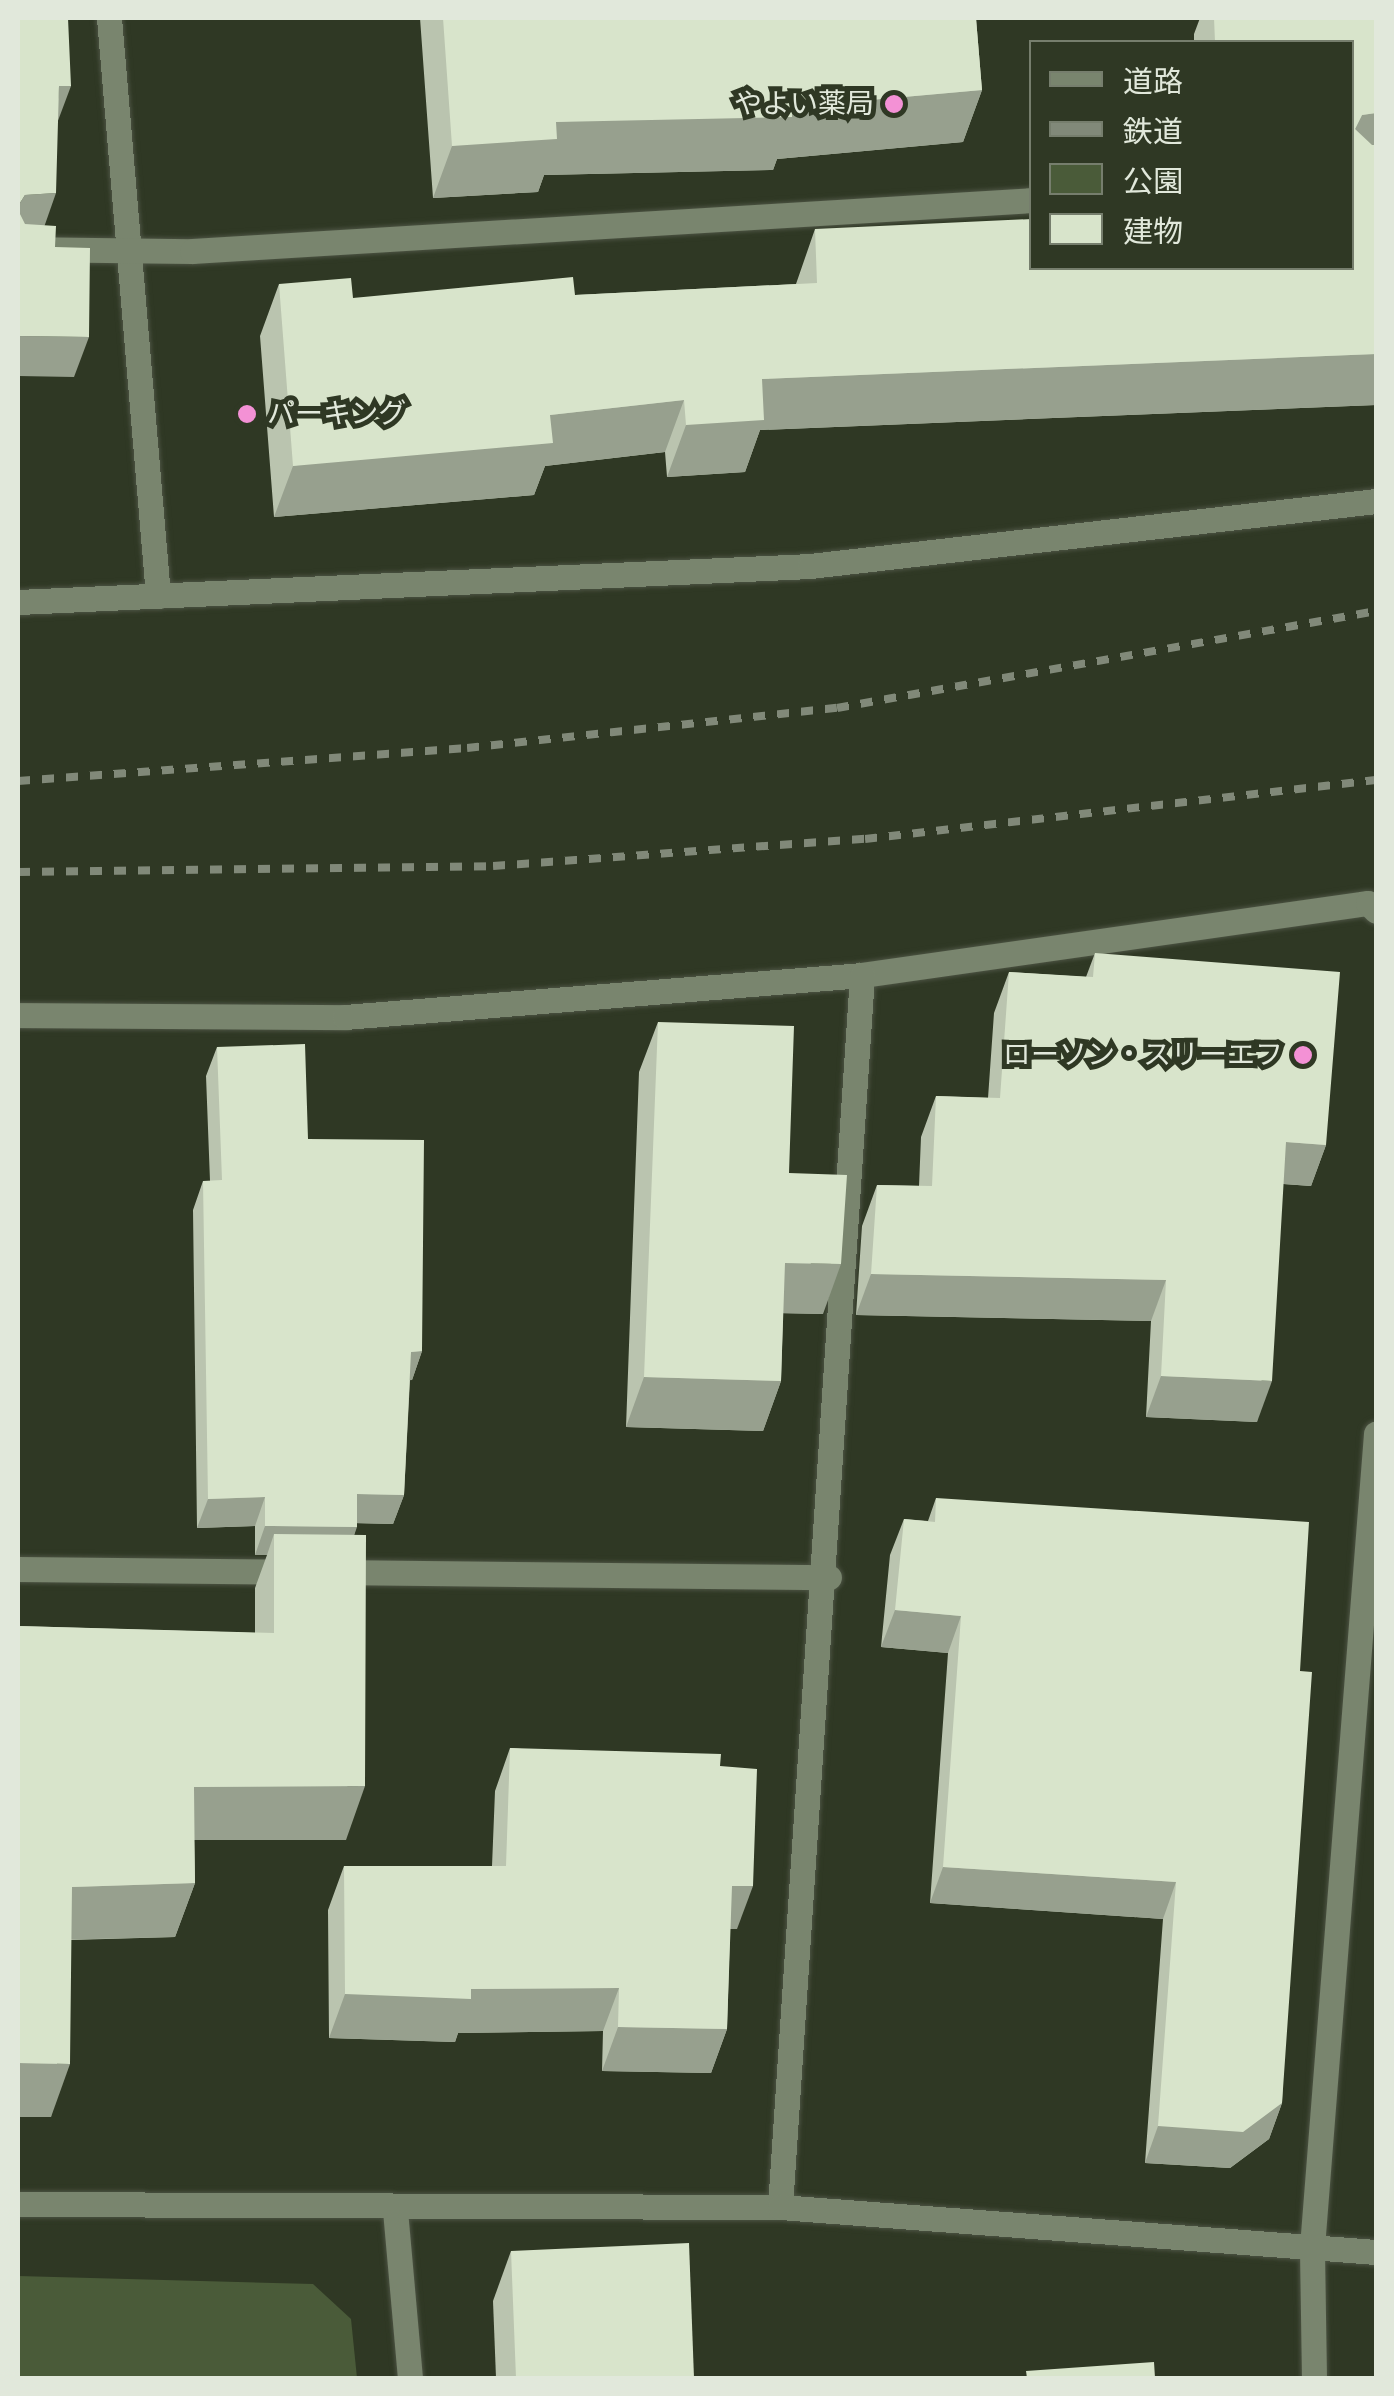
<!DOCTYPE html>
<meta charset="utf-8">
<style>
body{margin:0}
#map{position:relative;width:1394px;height:2396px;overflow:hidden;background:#2f3824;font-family:"Fira Sans Condensed","Noto Sans JP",sans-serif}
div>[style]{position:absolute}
.green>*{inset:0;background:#4a5b39}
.roads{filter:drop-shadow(0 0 2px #4c5343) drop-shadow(0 0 2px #4c5343)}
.street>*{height:25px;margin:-12.5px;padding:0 12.5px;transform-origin:12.5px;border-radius:12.5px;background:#79856e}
.secondary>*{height:25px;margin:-12.5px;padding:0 12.5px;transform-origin:12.5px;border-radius:12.5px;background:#79856e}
.rail>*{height:8px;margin-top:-4px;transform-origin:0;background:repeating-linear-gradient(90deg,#818979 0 12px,transparent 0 24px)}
.wall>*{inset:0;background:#bac4af}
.shaded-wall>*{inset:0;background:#97a08e}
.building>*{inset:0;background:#d8e4cb}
.dots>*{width:28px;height:28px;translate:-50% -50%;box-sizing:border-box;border:5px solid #2f3824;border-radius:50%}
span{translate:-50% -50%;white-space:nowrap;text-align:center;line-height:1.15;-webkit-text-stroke:10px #2f3824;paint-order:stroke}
.poi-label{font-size:28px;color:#e1e8db}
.right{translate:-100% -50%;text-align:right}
.left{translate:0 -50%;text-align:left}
.frame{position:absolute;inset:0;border:20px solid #e1e8db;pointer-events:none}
.legend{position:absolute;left:1029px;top:40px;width:325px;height:230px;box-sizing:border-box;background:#2f3824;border:2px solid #767e6d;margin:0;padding:12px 18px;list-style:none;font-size:30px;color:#e1e8db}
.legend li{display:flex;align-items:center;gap:20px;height:50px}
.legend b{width:50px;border:2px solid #767e6d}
</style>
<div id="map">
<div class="green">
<i style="clip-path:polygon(18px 2276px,313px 2284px,351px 2319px,357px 2378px,18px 2378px)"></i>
</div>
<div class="roads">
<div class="street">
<i style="left:109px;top:18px;width:580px;rotate:85.15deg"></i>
<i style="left:18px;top:249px;width:174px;rotate:0.7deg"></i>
<i style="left:192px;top:251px;width:842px;rotate:-3.47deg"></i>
<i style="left:18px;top:602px;width:793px;rotate:-2.6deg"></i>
<i style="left:810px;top:566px;width:570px;rotate:-6.55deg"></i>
<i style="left:18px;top:1015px;width:327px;rotate:0.4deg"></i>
<i style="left:345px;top:1017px;width:519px;rotate:-4.64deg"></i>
<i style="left:862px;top:975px;width:511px;rotate:-8.1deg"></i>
<i style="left:1368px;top:903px;width:11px;rotate:45deg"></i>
<i style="left:18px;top:1569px;width:274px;rotate:0.6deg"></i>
<i style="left:332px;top:1572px;width:497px;rotate:0.6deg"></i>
<i style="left:780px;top:2207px;width:1235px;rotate:-86.19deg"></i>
<i style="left:395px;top:2210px;width:169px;rotate:84.9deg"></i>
<i style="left:1314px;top:2378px;width:131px;rotate:-90.9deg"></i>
<i style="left:1312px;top:2247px;width:816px;rotate:-85.5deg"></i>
</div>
<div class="secondary">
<i style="left:18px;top:2204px;width:762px;rotate:0.23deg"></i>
<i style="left:780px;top:2207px;width:598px;rotate:4.32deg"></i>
</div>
</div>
<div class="rail">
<i style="left:18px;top:781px;width:450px;rotate:-4.2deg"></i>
<i style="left:467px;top:748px;width:372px;rotate:-6.2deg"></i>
<i style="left:837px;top:708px;width:548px;rotate:-10.2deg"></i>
<i style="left:18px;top:872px;width:475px;rotate:-0.7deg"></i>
<i style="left:493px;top:866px;width:373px;rotate:-4.2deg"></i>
<i style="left:865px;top:839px;width:514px;rotate:-6.59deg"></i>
</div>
<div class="wall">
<i style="clip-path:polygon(420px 18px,976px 18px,982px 90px,963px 142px,777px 159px,773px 170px,544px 175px,538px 192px,433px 198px)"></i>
<i style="clip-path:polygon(1200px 18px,1376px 18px,1376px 405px,760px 430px,745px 472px,667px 477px,665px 452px,545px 466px,534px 495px,274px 517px,260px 336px,279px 284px,353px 298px,575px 295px,796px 284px,815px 229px,1352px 268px,1352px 42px,1194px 42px,1194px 34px)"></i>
<i style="clip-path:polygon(1095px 953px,1326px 1145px,1311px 1186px,1283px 1184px,1257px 1422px,1146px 1417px,1151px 1321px,856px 1315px,862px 1226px,877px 1185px,919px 1186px,921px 1137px,936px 1096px,988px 1098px,994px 1013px,1009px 972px,1086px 977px)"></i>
<i style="clip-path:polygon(658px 1022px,789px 1173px,823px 1314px,783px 1313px,781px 1381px,763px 1431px,626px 1427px,639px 1072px)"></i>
<i style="clip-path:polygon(217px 1047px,308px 1139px,422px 1351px,412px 1380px,410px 1380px,404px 1495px,393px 1524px,357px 1523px,354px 1535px,346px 1840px,194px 1840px,195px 1883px,175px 1937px,71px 1940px,51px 2117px,18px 2117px,18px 1626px,255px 1633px,255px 1588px,267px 1555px,255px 1555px,255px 1526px,197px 1528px,193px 1210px,203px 1181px,210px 1181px,206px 1076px)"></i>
<i style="clip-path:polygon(936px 1498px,1300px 1671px,1282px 2103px,1269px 2139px,1230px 2168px,1145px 2163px,1163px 1919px,930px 1903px,948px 1653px,881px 1647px,890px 1555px,904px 1519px,928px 1521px)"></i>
<i style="clip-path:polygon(510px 1748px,720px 1766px,737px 1929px,730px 1929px,727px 2029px,711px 2073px,602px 2071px,603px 2031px,458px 2033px,455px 2042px,329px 2038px,328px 1910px,344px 1866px,492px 1866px,495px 1791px)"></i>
<i style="clip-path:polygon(511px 2251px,694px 2378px,496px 2378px,493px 2301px)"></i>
</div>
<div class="shaded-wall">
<i style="clip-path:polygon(59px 86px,71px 86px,56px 126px)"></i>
<i style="clip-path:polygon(982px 90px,963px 142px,777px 159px,773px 170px,544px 175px,538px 192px,433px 198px,452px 146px,556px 122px,792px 107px)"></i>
<i style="clip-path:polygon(1376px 113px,1376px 158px,1355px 129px,1362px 115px)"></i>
<i style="clip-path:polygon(56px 193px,42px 233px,18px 234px,18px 206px,25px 195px)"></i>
<i style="clip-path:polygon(18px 336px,89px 337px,74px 377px,18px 376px)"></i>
<i style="clip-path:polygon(1376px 354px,1376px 405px,760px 430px,745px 472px,667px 477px,686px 425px,762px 379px)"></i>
<i style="clip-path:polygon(684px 400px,665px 452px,545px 466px,534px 495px,274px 517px,293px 466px,550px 415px)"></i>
<i style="clip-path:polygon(1286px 1142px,1326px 1145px,1311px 1186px,1271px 1183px)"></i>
<i style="clip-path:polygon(785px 1263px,841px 1264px,823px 1314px,767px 1313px)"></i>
<i style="clip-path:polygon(871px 1274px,1166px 1280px,1151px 1321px,856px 1315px)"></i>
<i style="clip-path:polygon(422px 1351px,412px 1380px,401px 1381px,411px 1352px)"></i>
<i style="clip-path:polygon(1161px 1376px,1272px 1381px,1257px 1422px,1146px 1417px)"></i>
<i style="clip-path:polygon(644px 1377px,781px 1381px,763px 1431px,626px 1427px)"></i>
<i style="clip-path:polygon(357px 1494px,404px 1495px,393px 1524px,347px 1523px)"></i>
<i style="clip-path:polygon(265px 1497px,255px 1526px,197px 1528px,208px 1499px)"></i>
<i style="clip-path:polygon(265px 1526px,357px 1527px,347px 1556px,274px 1534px,267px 1555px,255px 1555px)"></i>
<i style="clip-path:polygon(895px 1610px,961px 1616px,948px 1653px,881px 1647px)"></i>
<i style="clip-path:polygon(365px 1786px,346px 1840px,174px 1840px,194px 1787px)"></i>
<i style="clip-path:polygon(943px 1867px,1176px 1882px,1163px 1919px,930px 1903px)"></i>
<i style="clip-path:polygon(195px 1883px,175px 1937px,52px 1940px,72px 1887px)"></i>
<i style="clip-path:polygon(732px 1886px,753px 1886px,737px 1929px,716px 1929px)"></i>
<i style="clip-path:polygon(619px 1988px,603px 2031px,458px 2033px,455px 2042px,329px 2038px,345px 1994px,471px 1989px)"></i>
<i style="clip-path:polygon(618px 2027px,727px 2029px,711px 2073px,602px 2071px)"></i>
<i style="clip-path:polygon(18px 2063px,70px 2064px,51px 2117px,18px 2117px)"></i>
<i style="clip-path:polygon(1282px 2103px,1269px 2139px,1230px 2168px,1145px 2163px,1158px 2126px)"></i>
</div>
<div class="building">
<i style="clip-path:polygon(18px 18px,68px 18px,71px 86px,59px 86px,56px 193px,25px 195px,18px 206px)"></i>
<i style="clip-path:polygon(443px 18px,976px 18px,982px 90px,792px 107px,792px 117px,556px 122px,557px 139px,452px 146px)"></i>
<i style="clip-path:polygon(1214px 18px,1376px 18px,1376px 113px,1362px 115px,1355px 129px,1372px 145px,1376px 145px,1376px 354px,762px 379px,764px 420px,686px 425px,684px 400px,550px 415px,553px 443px,293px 466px,279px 284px,351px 278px,353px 298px,573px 277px,575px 295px,817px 283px,815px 229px,1032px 219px,1032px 268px,1352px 268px,1352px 42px,1215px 42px)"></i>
<i style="clip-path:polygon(18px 210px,25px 224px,56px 226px,55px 247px,90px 248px,89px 337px,18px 336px)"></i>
<i style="clip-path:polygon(1095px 953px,1340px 972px,1326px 1145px,1286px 1142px,1272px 1381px,1161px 1376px,1166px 1280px,871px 1274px,877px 1185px,932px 1186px,936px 1096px,1000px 1098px,1009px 972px,1093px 977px)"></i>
<i style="clip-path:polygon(658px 1022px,794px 1026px,789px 1173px,847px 1175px,841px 1264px,785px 1263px,781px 1381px,644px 1377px)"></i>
<i style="clip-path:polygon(305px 1044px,308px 1139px,424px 1140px,422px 1351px,411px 1352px,404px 1495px,357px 1494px,357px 1527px,265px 1526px,265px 1497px,208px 1499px,203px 1181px,222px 1180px,217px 1047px)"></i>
<i style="clip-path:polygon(936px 1498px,1309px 1522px,1300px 1671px,1312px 1672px,1282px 2103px,1243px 2132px,1158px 2126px,1176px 1882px,943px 1867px,961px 1616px,895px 1610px,904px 1519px,935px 1522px)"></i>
<i style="clip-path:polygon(274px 1534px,366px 1535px,365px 1786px,194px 1787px,195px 1883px,72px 1887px,70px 2064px,18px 2063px,18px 1626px,274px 1633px)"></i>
<i style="clip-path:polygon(510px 1748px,721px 1754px,720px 1766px,757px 1769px,753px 1886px,732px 1886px,727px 2029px,618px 2027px,619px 1988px,471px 1989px,471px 1999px,345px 1994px,344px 1866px,506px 1866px)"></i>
<i style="clip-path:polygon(689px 2243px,694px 2378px,516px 2378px,511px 2251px)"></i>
<i style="clip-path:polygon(1154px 2362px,1155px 2378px,1027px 2378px,1026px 2371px)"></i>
</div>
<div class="dots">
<i style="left:894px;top:104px;background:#f391d5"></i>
<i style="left:247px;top:414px;background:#f391d5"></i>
<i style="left:1303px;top:1055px;background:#f391d5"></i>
</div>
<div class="poi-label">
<span class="right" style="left:874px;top:104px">やよい薬局</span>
<span class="left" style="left:267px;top:414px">パーキング</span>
<span class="right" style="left:1283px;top:1055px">ローソン・スリーエフ</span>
</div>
<div class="frame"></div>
<ul class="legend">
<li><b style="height:12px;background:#79856e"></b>道路</li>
<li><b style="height:12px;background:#818979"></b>鉄道</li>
<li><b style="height:28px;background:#4a5b39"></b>公園</li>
<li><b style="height:28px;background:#d8e4cb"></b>建物</li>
</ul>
</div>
